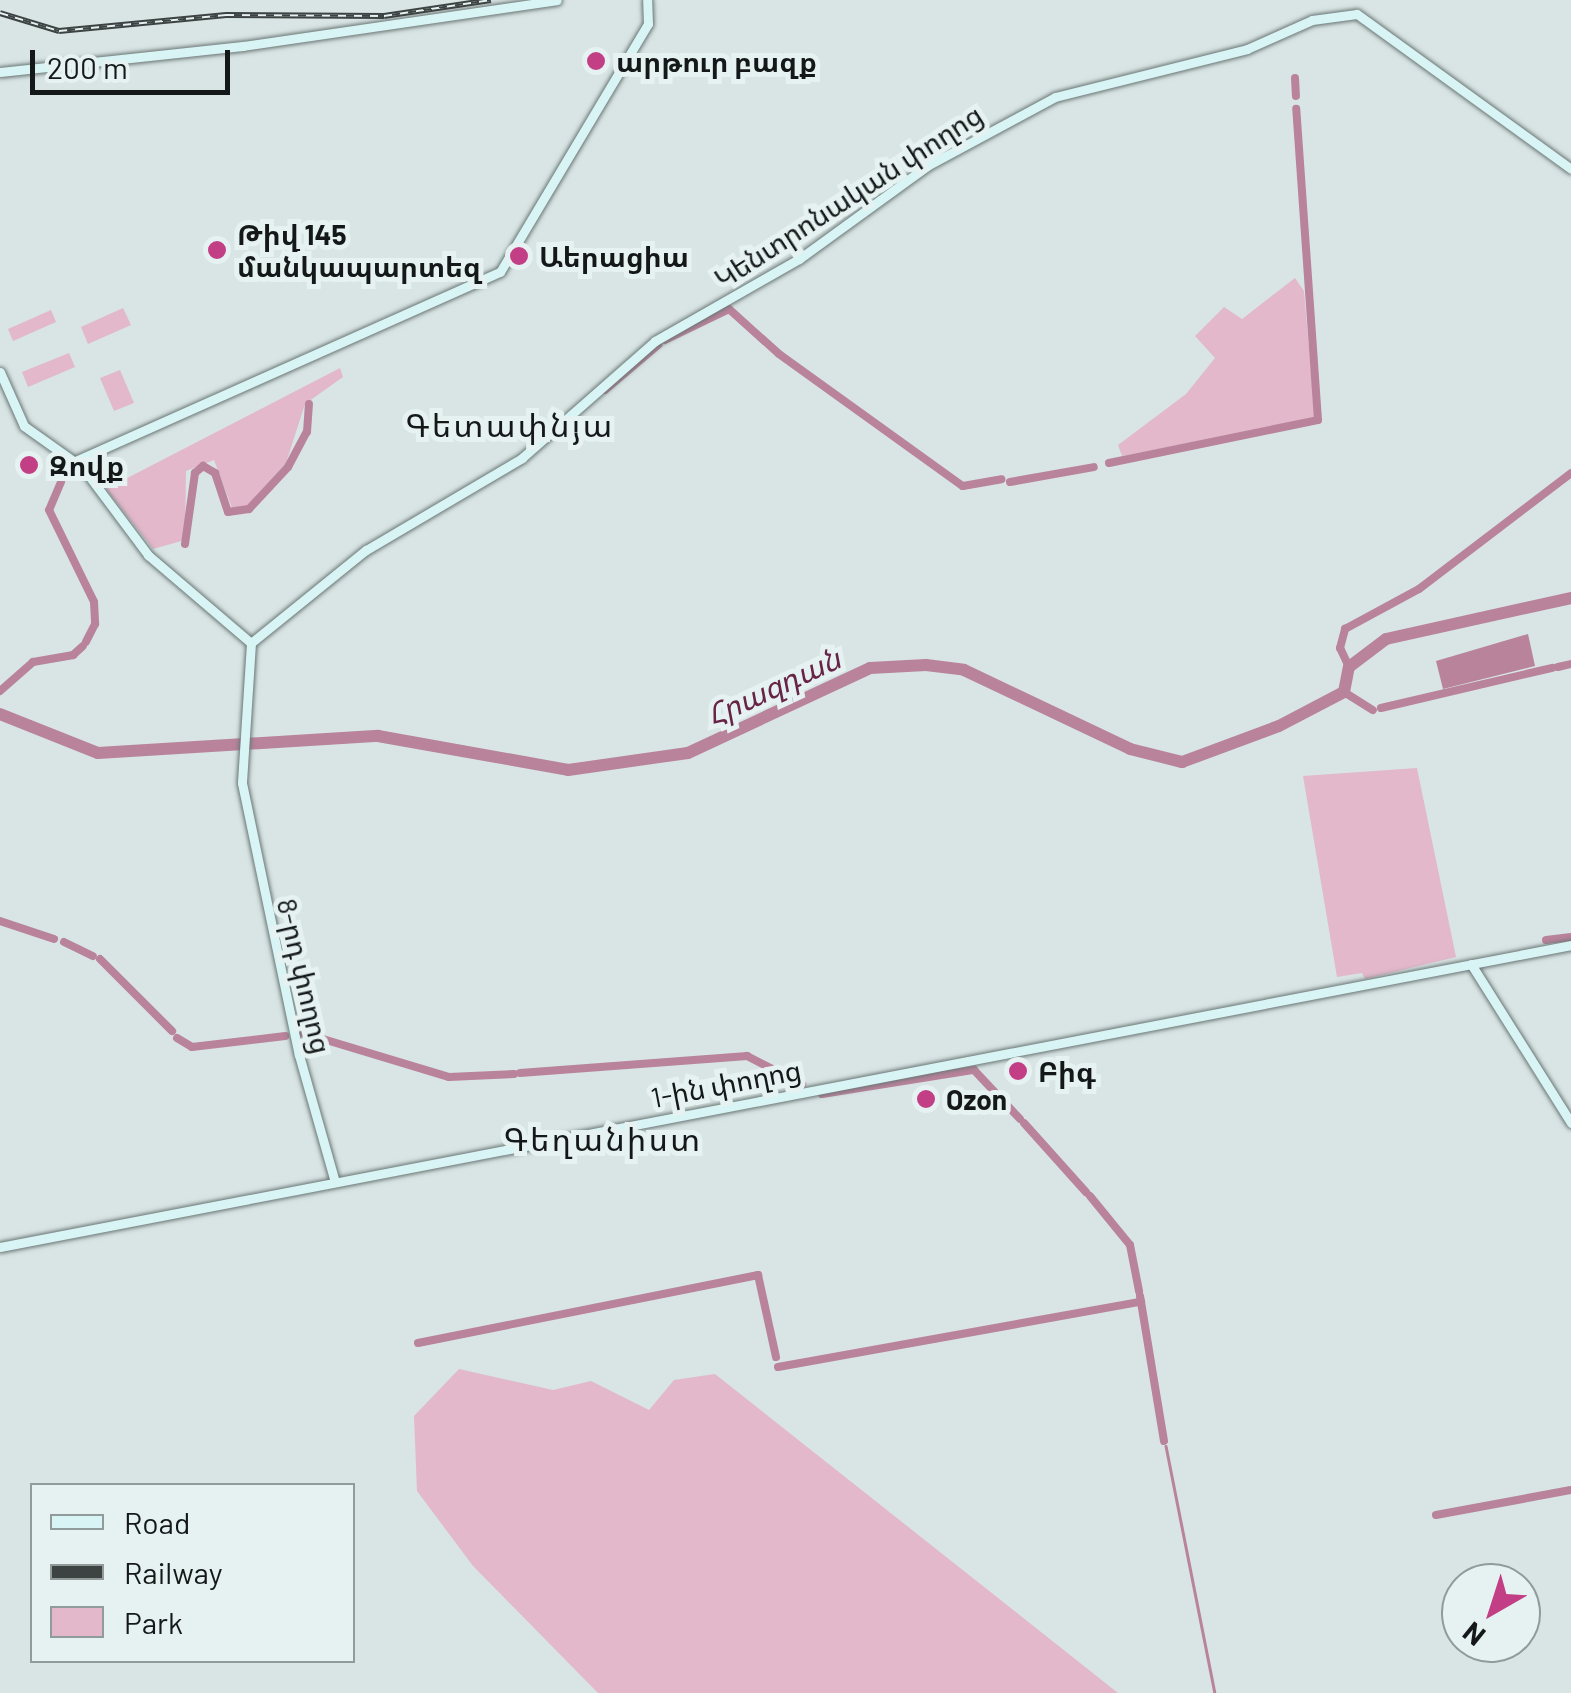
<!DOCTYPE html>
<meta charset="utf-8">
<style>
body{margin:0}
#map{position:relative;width:1571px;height:1693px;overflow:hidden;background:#d8e5e4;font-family:Barlow,"Noto Sans Armenian",sans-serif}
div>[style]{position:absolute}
.green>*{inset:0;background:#e2b8ca}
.water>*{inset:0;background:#b9839b}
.stream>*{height:2.5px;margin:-1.25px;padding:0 1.25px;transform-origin:1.25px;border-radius:1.25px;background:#b9839b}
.canal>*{height:8px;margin:-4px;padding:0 4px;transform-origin:4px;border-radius:4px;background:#b9839b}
.river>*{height:12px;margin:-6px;padding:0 6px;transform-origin:6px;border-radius:6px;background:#b9839b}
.roads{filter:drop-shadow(0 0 2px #6b7675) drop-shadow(0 0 2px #6b7675)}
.secondary>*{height:9px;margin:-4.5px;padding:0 4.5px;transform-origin:4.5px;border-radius:4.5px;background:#d8f4f4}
.rail>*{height:6px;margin-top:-3px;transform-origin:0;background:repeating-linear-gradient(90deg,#e5f2f1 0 8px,#3d4343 0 16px);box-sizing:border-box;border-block:2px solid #3d4343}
.dots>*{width:28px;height:28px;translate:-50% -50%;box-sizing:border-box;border:5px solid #e5f2f1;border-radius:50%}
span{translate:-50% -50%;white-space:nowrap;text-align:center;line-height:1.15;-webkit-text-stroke:10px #e5f2f1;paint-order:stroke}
.poi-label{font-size:28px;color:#141818;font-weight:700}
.left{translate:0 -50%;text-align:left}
.street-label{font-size:28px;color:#141818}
.water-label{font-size:30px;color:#672447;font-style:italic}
.quarter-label{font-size:32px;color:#141818;letter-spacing:2.5px}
.legend{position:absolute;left:30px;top:1483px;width:325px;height:180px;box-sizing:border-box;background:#e5f2f1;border:2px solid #919b9a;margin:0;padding:12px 18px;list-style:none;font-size:30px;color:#141818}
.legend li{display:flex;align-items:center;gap:20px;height:50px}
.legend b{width:50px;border:2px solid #919b9a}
.north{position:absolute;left:1441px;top:1563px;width:100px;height:100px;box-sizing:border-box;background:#e5f2f1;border:2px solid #919b9a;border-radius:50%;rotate:219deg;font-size:28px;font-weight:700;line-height:40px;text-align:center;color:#141818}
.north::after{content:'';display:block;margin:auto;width:35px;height:45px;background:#c23f86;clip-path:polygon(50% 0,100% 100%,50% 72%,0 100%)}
.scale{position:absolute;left:30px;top:50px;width:200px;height:45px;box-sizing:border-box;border:5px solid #141818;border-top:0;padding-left:12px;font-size:30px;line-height:35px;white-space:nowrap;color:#141818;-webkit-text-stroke:8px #e5f2f1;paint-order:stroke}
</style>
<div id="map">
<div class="green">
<i style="clip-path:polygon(1295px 278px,1304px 291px,1315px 419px,1122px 456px,1118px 445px,1186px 394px,1215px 358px,1195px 336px,1224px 307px,1242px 319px)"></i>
<i style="clip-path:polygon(123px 308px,131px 325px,88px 344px,81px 327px)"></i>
<i style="clip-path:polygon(51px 310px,56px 322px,13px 341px,8px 329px)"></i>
<i style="clip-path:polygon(69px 353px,75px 367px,28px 387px,22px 372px)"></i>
<i style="clip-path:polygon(340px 368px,343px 377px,305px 404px,286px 463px,245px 508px,232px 508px,214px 460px,186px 471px,185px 540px,153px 549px,106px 489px)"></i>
<i style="clip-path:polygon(120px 370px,134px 403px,114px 411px,100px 378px)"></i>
<i style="clip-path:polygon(1417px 768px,1456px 957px,1365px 979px,1362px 973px,1337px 977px,1303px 776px)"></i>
<i style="clip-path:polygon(459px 1369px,553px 1390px,591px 1381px,649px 1410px,674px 1380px,715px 1374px,1118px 1693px,598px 1693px,473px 1566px,417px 1491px,414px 1416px)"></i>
</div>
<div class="water">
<i style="clip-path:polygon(1528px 634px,1535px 666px,1443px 689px,1436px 661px)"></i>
</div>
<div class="stream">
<i style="left:1166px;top:1446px;width:252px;rotate:78.8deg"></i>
</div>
<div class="canal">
<i style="left:1295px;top:78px;width:18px;rotate:87deg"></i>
<i style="left:665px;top:340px;width:71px;rotate:-25.8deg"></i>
<i style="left:729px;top:309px;width:67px;rotate:42deg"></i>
<i style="left:779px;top:354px;width:226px;rotate:35.7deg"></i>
<i style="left:963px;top:486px;width:39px;rotate:-10deg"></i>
<i style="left:605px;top:390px;width:70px;rotate:-40.3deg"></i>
<i style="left:1109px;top:463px;width:213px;rotate:-11.6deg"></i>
<i style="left:1318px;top:420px;width:312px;rotate:-94deg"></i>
<i style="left:61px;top:482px;width:30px;rotate:113deg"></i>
<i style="left:49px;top:510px;width:102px;rotate:63.9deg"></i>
<i style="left:94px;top:602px;width:22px;rotate:87deg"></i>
<i style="left:95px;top:624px;width:20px;rotate:117deg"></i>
<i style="left:1010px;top:482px;width:85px;rotate:-10.1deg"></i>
<i style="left:185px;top:544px;width:72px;rotate:-82deg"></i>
<i style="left:195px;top:473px;width:11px;rotate:-41deg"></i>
<i style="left:203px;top:466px;width:14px;rotate:30deg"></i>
<i style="left:215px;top:473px;width:41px;rotate:71.6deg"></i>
<i style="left:228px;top:512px;width:21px;rotate:-8deg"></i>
<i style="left:249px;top:509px;width:57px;rotate:-47.1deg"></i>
<i style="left:288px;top:467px;width:40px;rotate:-62deg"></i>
<i style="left:307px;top:432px;width:28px;rotate:-86deg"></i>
<i style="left:1349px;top:667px;width:21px;rotate:-115deg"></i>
<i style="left:1340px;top:648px;width:20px;rotate:-75deg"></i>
<i style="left:1345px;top:629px;width:84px;rotate:-28.4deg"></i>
<i style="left:1419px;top:589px;width:191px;rotate:-37.3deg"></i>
<i style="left:1558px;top:667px;width:13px;rotate:-13deg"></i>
<i style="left:0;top:691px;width:44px;rotate:-41.3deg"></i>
<i style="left:33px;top:662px;width:41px;rotate:-9.9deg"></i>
<i style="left:73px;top:655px;width:13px;rotate:-42deg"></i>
<i style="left:1344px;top:692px;width:34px;rotate:32deg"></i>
<i style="left:1381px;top:708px;width:176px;rotate:-13.2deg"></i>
<i style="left:0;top:921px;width:57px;rotate:18.4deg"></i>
<i style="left:1546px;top:940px;width:25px;rotate:-7deg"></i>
<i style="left:64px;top:942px;width:32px;rotate:26deg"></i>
<i style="left:100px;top:959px;width:102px;rotate:45deg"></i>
<i style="left:303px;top:1033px;width:152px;rotate:16.8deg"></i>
<i style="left:449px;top:1077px;width:65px;rotate:-2.6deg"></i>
<i style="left:177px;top:1038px;width:17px;rotate:31deg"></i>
<i style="left:192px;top:1047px;width:94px;rotate:-6.7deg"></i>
<i style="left:520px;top:1073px;width:228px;rotate:-4.3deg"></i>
<i style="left:747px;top:1056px;width:62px;rotate:27deg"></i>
<i style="left:822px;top:1094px;width:154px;rotate:-9deg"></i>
<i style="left:974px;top:1070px;width:67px;rotate:46.8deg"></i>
<i style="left:1024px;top:1123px;width:93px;rotate:48.1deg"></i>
<i style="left:1090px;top:1196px;width:63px;rotate:50.8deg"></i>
<i style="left:1130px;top:1245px;width:47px;rotate:78.9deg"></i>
<i style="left:1140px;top:1296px;width:147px;rotate:80.6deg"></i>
<i style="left:418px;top:1343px;width:347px;rotate:-11.3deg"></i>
<i style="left:758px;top:1275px;width:84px;rotate:77.6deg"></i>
<i style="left:778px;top:1367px;width:369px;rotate:-10.2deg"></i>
<i style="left:1436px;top:1515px;width:137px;rotate:-10.5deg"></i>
</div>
<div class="river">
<i style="left:0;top:714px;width:105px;rotate:21.7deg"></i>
<i style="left:98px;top:753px;width:281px;rotate:-3.5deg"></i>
<i style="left:378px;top:736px;width:193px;rotate:10.1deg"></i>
<i style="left:568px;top:770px;width:121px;rotate:-8.1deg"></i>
<i style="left:688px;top:753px;width:201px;rotate:-25deg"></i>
<i style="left:870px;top:668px;width:56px;rotate:-3.1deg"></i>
<i style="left:926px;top:665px;width:38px;rotate:7deg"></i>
<i style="left:964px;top:670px;width:184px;rotate:25.4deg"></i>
<i style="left:1130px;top:749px;width:54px;rotate:14deg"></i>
<i style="left:1182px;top:762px;width:103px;rotate:-20.4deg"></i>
<i style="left:1279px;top:726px;width:73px;rotate:-27.6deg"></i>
<i style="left:1344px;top:692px;width:25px;rotate:-79deg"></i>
<i style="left:1349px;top:667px;width:46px;rotate:-37.1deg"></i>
<i style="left:1386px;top:639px;width:189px;rotate:-12.5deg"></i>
</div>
<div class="roads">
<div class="secondary">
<i style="left:0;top:72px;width:244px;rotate:-6.1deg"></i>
<i style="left:243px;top:46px;width:317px;rotate:-8.3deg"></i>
<i style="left:0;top:372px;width:59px;rotate:66deg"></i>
<i style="left:24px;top:426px;width:72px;rotate:35.4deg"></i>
<i style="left:83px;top:468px;width:109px;rotate:53.2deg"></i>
<i style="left:148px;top:555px;width:135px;rotate:40.5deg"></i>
<i style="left:251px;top:643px;width:140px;rotate:93.7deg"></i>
<i style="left:242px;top:783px;width:278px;rotate:78.2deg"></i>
<i style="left:299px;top:1055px;width:132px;rotate:74.2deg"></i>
<i style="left:73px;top:462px;width:467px;rotate:-24deg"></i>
<i style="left:500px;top:272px;width:289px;rotate:-59.2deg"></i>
<i style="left:648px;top:24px;width:24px;rotate:-92deg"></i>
<i style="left:251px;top:643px;width:148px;rotate:-39deg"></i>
<i style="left:366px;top:550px;width:181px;rotate:-30.5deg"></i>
<i style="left:522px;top:458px;width:177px;rotate:-41.3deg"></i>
<i style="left:655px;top:341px;width:166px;rotate:-29.7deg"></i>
<i style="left:799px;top:259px;width:158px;rotate:-36deg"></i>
<i style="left:927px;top:166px;width:145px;rotate:-28.3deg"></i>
<i style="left:1055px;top:97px;width:198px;rotate:-14deg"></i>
<i style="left:1247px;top:49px;width:71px;rotate:-24deg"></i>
<i style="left:1312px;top:20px;width:45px;rotate:-7.6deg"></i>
<i style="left:1357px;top:14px;width:264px;rotate:35.9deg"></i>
<i style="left:1471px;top:964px;width:188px;rotate:57.8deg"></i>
<i style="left:0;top:1247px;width:1600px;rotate:-10.88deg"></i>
</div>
</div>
<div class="rail">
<i style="left:0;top:13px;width:62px;rotate:17deg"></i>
<i style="left:59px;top:31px;width:168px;rotate:-5.5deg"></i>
<i style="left:226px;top:15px;width:158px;rotate:0.4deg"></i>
<i style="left:384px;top:16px;width:108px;rotate:-8.5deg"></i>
</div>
<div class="dots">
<i style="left:596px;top:61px;background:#c23f86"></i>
<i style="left:217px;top:250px;background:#c23f86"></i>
<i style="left:519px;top:256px;background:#c23f86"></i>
<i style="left:29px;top:465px;background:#c23f86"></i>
<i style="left:1018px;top:1071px;background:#c23f86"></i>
<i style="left:926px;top:1099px;background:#c23f86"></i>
</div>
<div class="poi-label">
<span class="left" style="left:616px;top:61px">արթուր բազք</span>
<span class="left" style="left:237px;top:250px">Թիվ 145<br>մանկապարտեզ</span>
<span class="left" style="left:539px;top:256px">Աերացիա</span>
<span class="left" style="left:49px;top:465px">Զովք</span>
<span class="left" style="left:1038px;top:1071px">Բիգ</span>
<span class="left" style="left:946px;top:1099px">Ozon</span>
</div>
<div class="street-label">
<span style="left:848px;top:196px;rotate:-33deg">Կենտրոնական փողոց</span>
<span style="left:305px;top:976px;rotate:77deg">8-րդ փողոց</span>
<span style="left:726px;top:1083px;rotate:-11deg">1-ին փողոց</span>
</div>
<div class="water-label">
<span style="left:773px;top:686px;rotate:-25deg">Հրազդան</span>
</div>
<div class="quarter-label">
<span style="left:510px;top:424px">Գետափնյա</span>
<span style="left:603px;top:1138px">Գեղանիստ</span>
</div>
<ul class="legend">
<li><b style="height:12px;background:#d8f4f4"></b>Road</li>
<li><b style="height:12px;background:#3d4343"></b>Railway</li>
<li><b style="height:28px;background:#e2b8ca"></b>Park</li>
</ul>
<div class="north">N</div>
<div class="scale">200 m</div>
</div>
